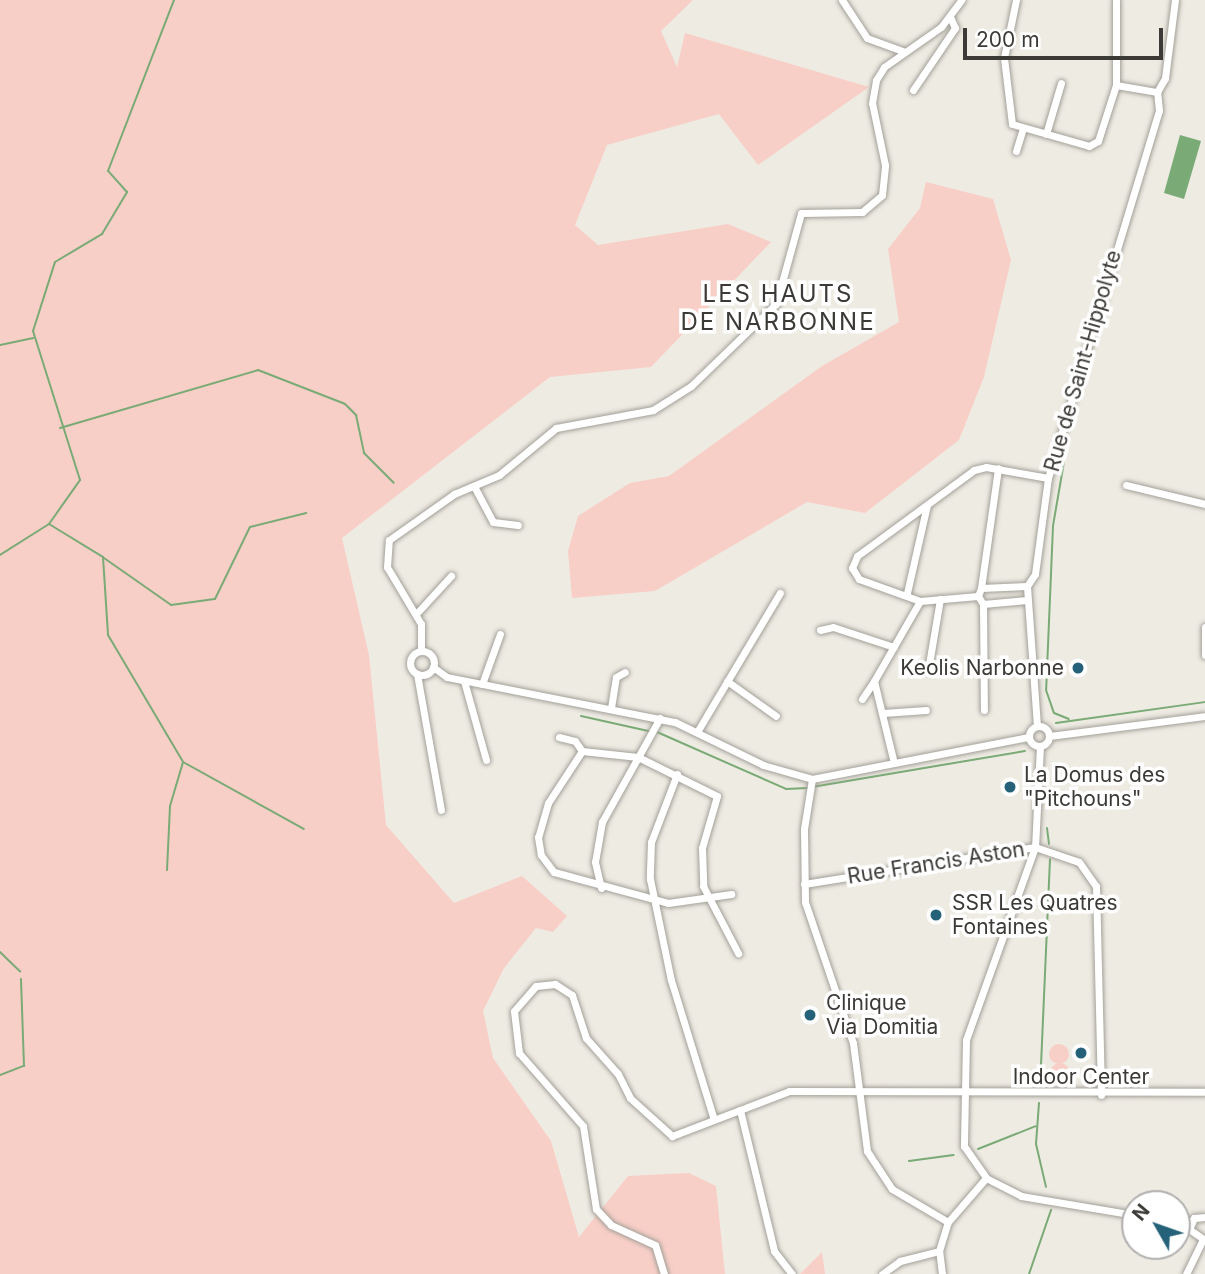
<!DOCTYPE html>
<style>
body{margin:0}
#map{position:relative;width:1205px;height:1274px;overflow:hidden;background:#eeebe3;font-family:Inter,sans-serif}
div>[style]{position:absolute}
.green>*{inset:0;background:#f8cfc7}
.round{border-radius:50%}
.water>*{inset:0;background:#7aaa76}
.stream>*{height:2px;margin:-1px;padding:0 1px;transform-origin:1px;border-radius:1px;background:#7aaa76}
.roads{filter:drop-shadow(0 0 2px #a3a099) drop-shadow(0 0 2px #a3a099)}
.minor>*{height:7px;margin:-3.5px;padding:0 3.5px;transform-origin:3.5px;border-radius:3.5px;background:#fff}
.minor>.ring{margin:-3.5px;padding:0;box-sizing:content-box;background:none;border:7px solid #fff;border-radius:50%}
.dots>*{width:19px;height:19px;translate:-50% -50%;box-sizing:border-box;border:4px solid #fff;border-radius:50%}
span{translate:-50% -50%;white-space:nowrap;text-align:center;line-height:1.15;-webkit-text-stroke:7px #fff;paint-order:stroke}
.street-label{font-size:21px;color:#3c3a37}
.poi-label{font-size:21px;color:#3c3a37}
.right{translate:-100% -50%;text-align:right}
.left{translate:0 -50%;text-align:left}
.quarter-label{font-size:24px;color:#3c3a37;letter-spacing:2px}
.north{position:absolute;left:1121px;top:1190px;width:70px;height:70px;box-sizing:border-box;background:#fff;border:2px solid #b1b0af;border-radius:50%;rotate:310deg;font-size:19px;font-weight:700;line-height:28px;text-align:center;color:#3c3a37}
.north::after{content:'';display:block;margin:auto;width:24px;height:32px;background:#256279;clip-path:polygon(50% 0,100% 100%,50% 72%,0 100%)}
.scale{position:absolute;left:963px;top:28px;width:200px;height:32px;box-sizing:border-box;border:4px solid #3c3a37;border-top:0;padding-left:9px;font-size:21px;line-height:24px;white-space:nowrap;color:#3c3a37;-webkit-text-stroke:5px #fff;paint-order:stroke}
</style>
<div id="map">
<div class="green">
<i style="clip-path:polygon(0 0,693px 0,661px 31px,677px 67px,685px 33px,869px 87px,758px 165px,719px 114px,607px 145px,575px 225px,598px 245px,728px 224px,771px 242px,651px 367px,550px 377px,342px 538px,369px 655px,386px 825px,454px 903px,522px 876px,567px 916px,553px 932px,536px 928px,504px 968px,483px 1011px,493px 1058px,551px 1141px,579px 1237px,628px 1176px,689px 1173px,716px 1186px,725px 1274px,0 1274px)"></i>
<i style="clip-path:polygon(926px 182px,993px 199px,1011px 260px,984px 377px,959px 440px,865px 513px,807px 502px,655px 591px,572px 598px,568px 551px,578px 516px,630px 483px,669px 476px,822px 366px,899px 322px,888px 249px,920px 208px)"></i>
<i class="round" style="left:1049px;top:1044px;width:20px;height:20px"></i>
<i class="round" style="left:1050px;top:1063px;width:20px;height:20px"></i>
<i style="clip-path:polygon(822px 1252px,825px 1274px,800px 1274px)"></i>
</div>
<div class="water">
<i style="clip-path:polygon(1180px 135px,1201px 141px,1184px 199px,1164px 193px)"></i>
</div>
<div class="stream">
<i style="left:0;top:345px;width:34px;rotate:-12deg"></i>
<i style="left:60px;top:428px;width:206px;rotate:-16.3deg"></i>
<i style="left:258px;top:370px;width:93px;rotate:21.3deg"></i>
<i style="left:345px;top:404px;width:16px;rotate:45deg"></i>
<i style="left:356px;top:415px;width:39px;rotate:78deg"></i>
<i style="left:364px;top:453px;width:42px;rotate:45deg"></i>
<i style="left:1064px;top:462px;width:65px;rotate:99.8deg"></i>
<i style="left:1053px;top:526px;width:164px;rotate:92.4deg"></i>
<i style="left:1046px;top:690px;width:24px;rotate:71deg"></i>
<i style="left:1054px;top:713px;width:16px;rotate:22deg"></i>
<i style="left:49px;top:524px;width:63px;rotate:31.4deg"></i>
<i style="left:103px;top:557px;width:78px;rotate:86.3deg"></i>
<i style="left:108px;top:635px;width:147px;rotate:59.4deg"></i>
<i style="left:183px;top:762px;width:138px;rotate:29deg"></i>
<i style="left:0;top:555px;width:58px;rotate:-32.3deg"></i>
<i style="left:49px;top:524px;width:54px;rotate:-54.8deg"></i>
<i style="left:80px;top:480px;width:156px;rotate:-107.5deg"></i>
<i style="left:33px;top:331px;width:72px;rotate:-72.3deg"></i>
<i style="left:55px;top:262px;width:55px;rotate:-30.8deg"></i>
<i style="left:102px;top:234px;width:49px;rotate:-59.2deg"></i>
<i style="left:127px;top:192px;width:28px;rotate:-132deg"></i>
<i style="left:108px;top:171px;width:183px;rotate:-68.9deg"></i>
<i style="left:104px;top:558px;width:82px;rotate:35deg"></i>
<i style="left:171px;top:605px;width:44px;rotate:-7.8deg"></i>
<i style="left:215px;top:599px;width:80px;rotate:-64.1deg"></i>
<i style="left:250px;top:527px;width:58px;rotate:-14deg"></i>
<i style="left:581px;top:716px;width:69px;rotate:12.6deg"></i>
<i style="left:1056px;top:723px;width:150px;rotate:-8deg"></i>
<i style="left:657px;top:732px;width:141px;rotate:23.8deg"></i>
<i style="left:786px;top:789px;width:21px;rotate:-3deg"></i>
<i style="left:812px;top:787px;width:216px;rotate:-9.6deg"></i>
<i style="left:1047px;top:828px;width:16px;rotate:83deg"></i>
<i style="left:167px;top:870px;width:64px;rotate:-87.3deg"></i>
<i style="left:170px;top:806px;width:46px;rotate:-73.5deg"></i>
<i style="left:0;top:952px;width:28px;rotate:44deg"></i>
<i style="left:0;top:1075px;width:26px;rotate:-21deg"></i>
<i style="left:24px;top:1066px;width:87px;rotate:-92deg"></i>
<i style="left:1040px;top:1088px;width:229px;rotate:-87.5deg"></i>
<i style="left:1039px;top:1103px;width:41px;rotate:94.2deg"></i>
<i style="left:1036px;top:1144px;width:44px;rotate:76.9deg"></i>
<i style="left:978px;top:1149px;width:62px;rotate:-21.6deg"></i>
<i style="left:909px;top:1161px;width:45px;rotate:-7.6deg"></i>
<i style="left:1029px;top:1274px;width:68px;rotate:-71deg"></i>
</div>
<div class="roads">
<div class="minor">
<i style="left:842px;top:0;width:45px;rotate:56.7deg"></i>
<i style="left:867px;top:38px;width:40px;rotate:20.2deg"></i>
<i style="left:1016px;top:0;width:59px;rotate:101.7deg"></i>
<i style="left:1004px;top:58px;width:66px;rotate:83.1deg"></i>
<i style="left:1012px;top:124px;width:80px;rotate:15.9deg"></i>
<i style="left:1089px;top:146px;width:10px;rotate:-29deg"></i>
<i style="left:1098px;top:141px;width:59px;rotate:-72.2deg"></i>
<i style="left:1116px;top:85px;width:42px;rotate:9.7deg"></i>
<i style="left:1116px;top:85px;width:85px;rotate:-90deg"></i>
<i style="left:913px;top:90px;width:75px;rotate:-55.9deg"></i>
<i style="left:955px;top:28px;width:12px;rotate:-114deg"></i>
<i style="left:1046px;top:134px;width:53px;rotate:-73.6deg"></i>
<i style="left:1016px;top:151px;width:24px;rotate:-73deg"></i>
<i style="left:1126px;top:485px;width:81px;rotate:13.5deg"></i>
<i style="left:475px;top:488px;width:38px;rotate:62deg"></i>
<i style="left:493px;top:522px;width:25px;rotate:7deg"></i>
<i style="left:981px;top:588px;width:121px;rotate:-81.9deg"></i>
<i style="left:907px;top:593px;width:90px;rotate:-77.2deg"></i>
<i style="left:1027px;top:600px;width:44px;rotate:174.8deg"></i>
<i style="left:983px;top:604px;width:9px;rotate:-122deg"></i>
<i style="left:978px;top:596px;width:9px;rotate:-69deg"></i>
<i style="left:981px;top:588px;width:46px;rotate:-2.5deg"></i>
<i style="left:920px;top:601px;width:65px;rotate:-160.2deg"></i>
<i style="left:859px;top:579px;width:13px;rotate:-122deg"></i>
<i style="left:852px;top:568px;width:13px;rotate:-67deg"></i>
<i style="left:857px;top:556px;width:145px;rotate:-36.3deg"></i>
<i style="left:974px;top:470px;width:12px;rotate:-14deg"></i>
<i style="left:986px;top:467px;width:63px;rotate:10.1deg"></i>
<i style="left:920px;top:601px;width:58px;rotate:-4.9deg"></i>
<i style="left:983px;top:604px;width:106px;rotate:89.5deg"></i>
<i style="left:416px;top:614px;width:52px;rotate:-47.4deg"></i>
<i style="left:1205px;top:627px;width:28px;rotate:90deg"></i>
<i style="left:820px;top:630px;width:13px;rotate:-13deg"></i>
<i style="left:833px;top:627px;width:64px;rotate:18.2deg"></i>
<i style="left:421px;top:650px;width:26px;rotate:-90deg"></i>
<i style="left:421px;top:624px;width:66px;rotate:-120.8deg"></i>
<i style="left:387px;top:567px;width:27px;rotate:-86deg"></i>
<i style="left:389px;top:540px;width:80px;rotate:-35.3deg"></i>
<i style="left:454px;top:494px;width:49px;rotate:-22.9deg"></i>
<i style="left:499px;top:475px;width:74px;rotate:-39.5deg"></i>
<i style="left:556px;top:428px;width:99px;rotate:-10.5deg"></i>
<i style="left:653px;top:410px;width:45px;rotate:-32.3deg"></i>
<i style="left:691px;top:386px;width:118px;rotate:-44deg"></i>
<i style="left:776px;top:304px;width:94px;rotate:-74.6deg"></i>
<i style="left:801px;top:213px;width:61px;rotate:-0.9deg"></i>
<i style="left:862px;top:212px;width:26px;rotate:-40deg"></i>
<i style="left:882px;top:195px;width:30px;rotate:-84deg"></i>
<i style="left:885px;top:165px;width:63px;rotate:-101.8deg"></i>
<i style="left:872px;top:103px;width:23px;rotate:-80deg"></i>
<i style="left:876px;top:80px;width:15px;rotate:-58deg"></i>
<i style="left:884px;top:67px;width:70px;rotate:-35.1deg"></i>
<i style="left:941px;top:27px;width:34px;rotate:-53deg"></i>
<i class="ring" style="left:410px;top:651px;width:17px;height:17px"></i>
<i style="left:433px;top:667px;width:17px;rotate:36deg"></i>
<i style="left:447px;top:677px;width:232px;rotate:11.2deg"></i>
<i style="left:675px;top:722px;width:98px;rotate:26deg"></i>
<i style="left:763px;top:765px;width:51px;rotate:15.9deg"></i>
<i style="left:812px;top:779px;width:221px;rotate:-11deg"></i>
<i style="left:928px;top:670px;width:72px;rotate:-80.4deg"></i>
<i style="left:417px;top:674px;width:138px;rotate:80deg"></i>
<i style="left:464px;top:681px;width:82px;rotate:74.4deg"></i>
<i style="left:727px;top:681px;width:60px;rotate:35.5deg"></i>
<i style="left:482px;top:684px;width:53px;rotate:-70.2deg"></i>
<i style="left:862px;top:699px;width:22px;rotate:-56deg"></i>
<i style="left:611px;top:708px;width:31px;rotate:-81deg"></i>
<i style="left:616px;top:677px;width:10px;rotate:-29deg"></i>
<i style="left:883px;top:713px;width:43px;rotate:-4deg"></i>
<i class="ring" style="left:1029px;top:726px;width:13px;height:13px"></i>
<i style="left:1037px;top:726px;width:140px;rotate:-94.1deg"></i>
<i style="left:1027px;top:586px;width:14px;rotate:-56deg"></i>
<i style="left:1035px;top:574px;width:97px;rotate:-82.3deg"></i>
<i style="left:1048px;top:478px;width:384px;rotate:-73.2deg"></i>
<i style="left:1159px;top:110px;width:18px;rotate:-96deg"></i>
<i style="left:1157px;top:92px;width:16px;rotate:-60deg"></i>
<i style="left:1165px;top:78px;width:79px;rotate:-82.7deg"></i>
<i style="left:697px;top:732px;width:162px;rotate:-59.2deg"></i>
<i style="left:1049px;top:736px;width:157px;rotate:-7.3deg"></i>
<i style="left:559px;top:737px;width:16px;rotate:14deg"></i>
<i style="left:575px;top:741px;width:12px;rotate:55deg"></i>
<i style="left:582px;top:751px;width:62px;rotate:123.2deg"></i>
<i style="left:548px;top:803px;width:35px;rotate:106deg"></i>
<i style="left:538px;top:837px;width:18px;rotate:81deg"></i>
<i style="left:541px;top:855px;width:21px;rotate:53deg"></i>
<i style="left:554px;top:872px;width:118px;rotate:15.2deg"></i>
<i style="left:668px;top:903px;width:64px;rotate:-8.1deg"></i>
<i style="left:1040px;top:746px;width:101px;rotate:92.8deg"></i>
<i style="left:1035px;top:847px;width:205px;rotate:109.7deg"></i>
<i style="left:966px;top:1040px;width:106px;rotate:91.1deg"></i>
<i style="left:964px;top:1146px;width:39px;rotate:55deg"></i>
<i style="left:986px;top:1178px;width:39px;rotate:27deg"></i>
<i style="left:1021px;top:1196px;width:116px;rotate:9.5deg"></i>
<i style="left:582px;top:751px;width:56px;rotate:6.1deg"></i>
<i style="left:638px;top:757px;width:88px;rotate:26.3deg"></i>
<i style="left:717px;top:796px;width:54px;rotate:106.1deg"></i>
<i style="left:702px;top:848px;width:38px;rotate:88deg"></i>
<i style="left:703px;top:886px;width:76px;rotate:62.4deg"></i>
<i style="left:893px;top:759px;width:80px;rotate:-103.7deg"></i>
<i style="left:874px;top:681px;width:92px;rotate:-60.1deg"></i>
<i style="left:677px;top:774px;width:73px;rotate:110.9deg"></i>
<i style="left:651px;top:842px;width:37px;rotate:92deg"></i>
<i style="left:650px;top:879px;width:103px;rotate:78.3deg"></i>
<i style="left:671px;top:980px;width:146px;rotate:72.9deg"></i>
<i style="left:812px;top:779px;width:51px;rotate:99.1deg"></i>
<i style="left:804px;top:829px;width:73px;rotate:89.2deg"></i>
<i style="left:805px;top:902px;width:149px;rotate:71.2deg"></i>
<i style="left:853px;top:1043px;width:109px;rotate:82.6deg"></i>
<i style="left:867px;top:1151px;width:45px;rotate:56.7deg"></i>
<i style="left:892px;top:1189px;width:65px;rotate:30.5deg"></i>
<i style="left:804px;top:884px;width:234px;rotate:-9.1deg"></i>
<i style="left:1035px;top:847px;width:46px;rotate:18.8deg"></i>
<i style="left:1079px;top:862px;width:29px;rotate:55deg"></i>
<i style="left:1096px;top:886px;width:209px;rotate:88.6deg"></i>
<i style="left:601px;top:888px;width:27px;rotate:-103deg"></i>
<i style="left:595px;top:862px;width:41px;rotate:-80.1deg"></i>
<i style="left:602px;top:822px;width:119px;rotate:-60.9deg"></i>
<i style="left:740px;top:1110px;width:145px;rotate:76.4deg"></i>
<i style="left:774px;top:1251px;width:29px;rotate:52deg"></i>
<i style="left:1205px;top:1217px;width:11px;rotate:175deg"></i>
<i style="left:1194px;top:1218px;width:12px;rotate:114deg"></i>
<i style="left:1189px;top:1229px;width:19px;rotate:35deg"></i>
<i style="left:1177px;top:1223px;width:14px;rotate:-8deg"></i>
<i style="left:664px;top:1274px;width:30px;rotate:-107deg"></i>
<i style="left:655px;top:1245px;width:48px;rotate:-155.6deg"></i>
<i style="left:611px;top:1225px;width:22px;rotate:-133deg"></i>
<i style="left:596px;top:1209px;width:84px;rotate:-98.9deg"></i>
<i style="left:583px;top:1126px;width:97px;rotate:-131.2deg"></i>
<i style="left:519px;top:1053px;width:42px;rotate:-96.8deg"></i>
<i style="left:514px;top:1011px;width:33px;rotate:-49deg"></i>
<i style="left:536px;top:986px;width:19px;rotate:-6deg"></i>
<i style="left:555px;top:984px;width:20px;rotate:33deg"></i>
<i style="left:572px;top:995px;width:45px;rotate:72deg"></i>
<i style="left:586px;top:1038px;width:48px;rotate:48.4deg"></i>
<i style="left:618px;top:1074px;width:27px;rotate:63deg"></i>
<i style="left:630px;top:1098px;width:57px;rotate:42.1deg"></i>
<i style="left:672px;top:1136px;width:125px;rotate:-21deg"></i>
<i style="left:789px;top:1091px;width:416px;rotate:0.1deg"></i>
<i style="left:882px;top:1274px;width:22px;rotate:-36deg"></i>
<i style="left:900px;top:1261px;width:40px;rotate:-14.4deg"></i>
<i style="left:942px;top:1274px;width:23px;rotate:-97deg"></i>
<i style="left:939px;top:1251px;width:30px;rotate:-73deg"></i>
<i style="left:948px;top:1222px;width:58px;rotate:-49.2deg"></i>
<i style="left:1186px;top:1274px;width:37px;rotate:-64deg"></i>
</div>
</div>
<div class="dots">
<i style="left:1078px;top:668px;background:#256279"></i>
<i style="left:1010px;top:787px;background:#256279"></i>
<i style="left:936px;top:915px;background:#256279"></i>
<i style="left:810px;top:1015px;background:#256279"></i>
<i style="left:1081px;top:1053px;background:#256279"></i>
</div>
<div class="street-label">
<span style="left:1083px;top:361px;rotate:-74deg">Rue de Saint-Hippolyte</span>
<span style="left:936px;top:863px;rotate:-9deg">Rue Francis Aston</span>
</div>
<div class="poi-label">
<span class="right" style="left:1064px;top:668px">Keolis Narbonne</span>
<span class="left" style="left:1024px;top:787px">La Domus des<br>"Pitchouns"</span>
<span class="left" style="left:952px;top:915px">SSR Les Quatres<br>Fontaines</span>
<span class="left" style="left:826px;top:1015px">Clinique<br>Via Domitia</span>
<span style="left:1081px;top:1077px">Indoor Center</span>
</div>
<div class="quarter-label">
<span style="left:778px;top:308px">LES HAUTS<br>DE NARBONNE</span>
</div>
<div class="north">N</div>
<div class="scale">200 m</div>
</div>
